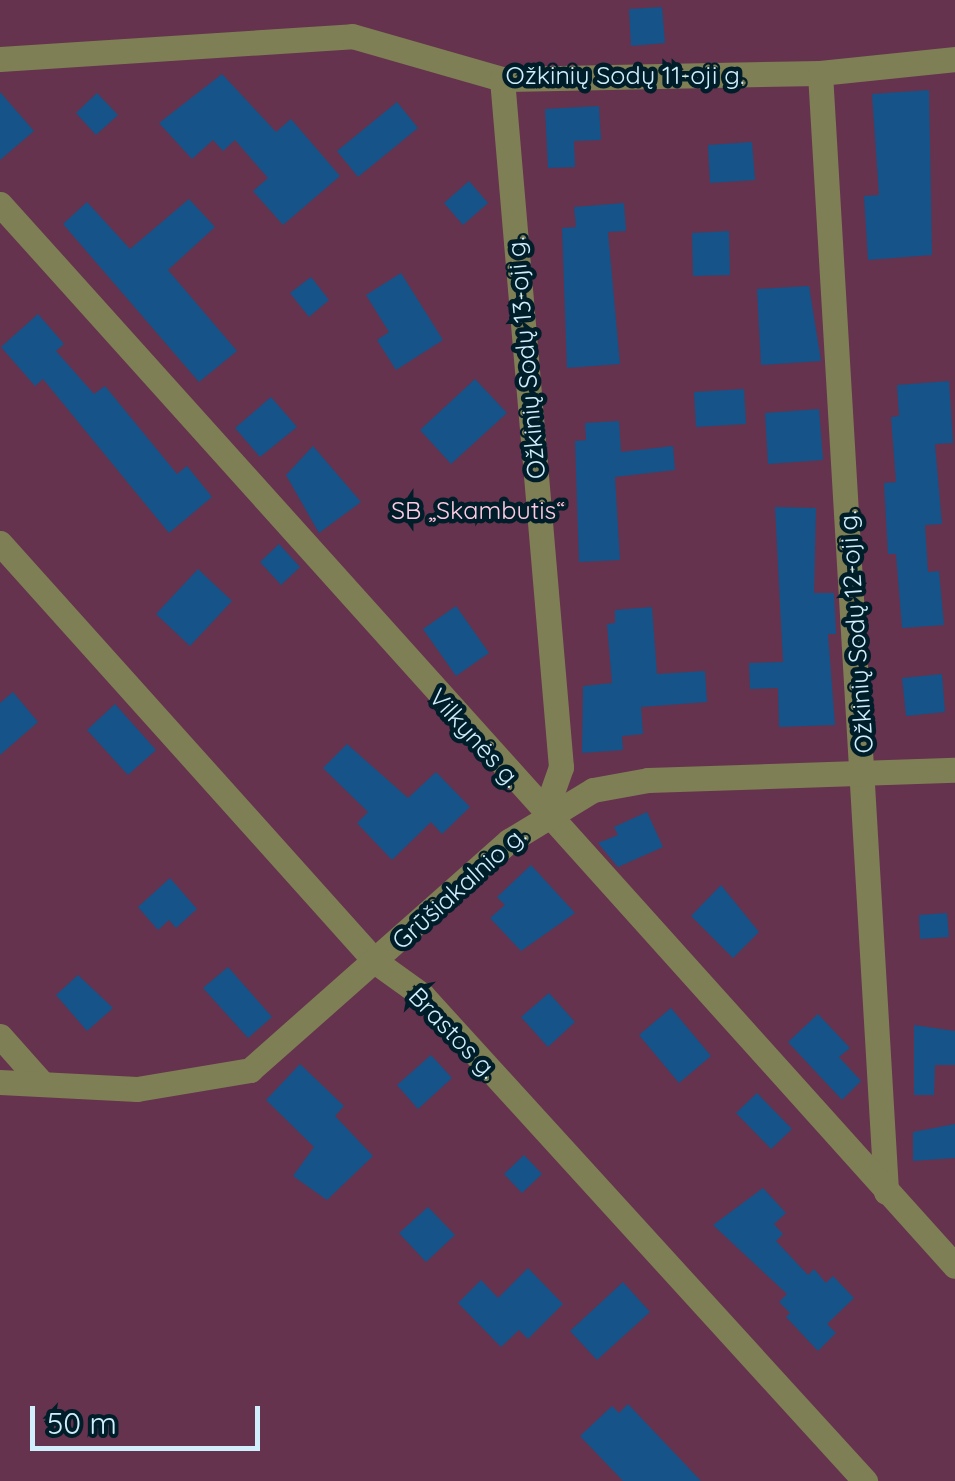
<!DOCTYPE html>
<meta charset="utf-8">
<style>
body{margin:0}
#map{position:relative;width:955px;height:1481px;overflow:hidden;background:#0b3647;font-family:Quicksand,sans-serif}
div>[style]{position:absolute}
.green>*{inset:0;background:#65334d}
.building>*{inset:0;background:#155389}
.minor>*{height:25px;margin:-12.5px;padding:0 12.5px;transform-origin:12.5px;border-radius:12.5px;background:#7e7f55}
span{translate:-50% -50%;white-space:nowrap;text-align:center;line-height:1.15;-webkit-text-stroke:9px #001d2a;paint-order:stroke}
.street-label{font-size:25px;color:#d0eefc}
.park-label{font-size:25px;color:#fecbe2}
.scale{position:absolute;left:30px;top:1406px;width:230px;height:45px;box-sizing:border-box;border:5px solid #d0eefc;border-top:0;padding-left:12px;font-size:30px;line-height:35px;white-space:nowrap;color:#d0eefc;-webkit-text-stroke:8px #001d2a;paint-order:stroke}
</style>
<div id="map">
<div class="green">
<i style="clip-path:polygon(0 0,955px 0,955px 1481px,0 1481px)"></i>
</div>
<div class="building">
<i style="clip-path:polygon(662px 7px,665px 43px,631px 46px,629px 9px)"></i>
<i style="clip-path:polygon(222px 74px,276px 132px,291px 119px,340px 176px,283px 225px,253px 191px,268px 178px,235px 140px,223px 151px,213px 140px,192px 159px,159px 123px)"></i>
<i style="clip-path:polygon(929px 90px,932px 255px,868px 260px,864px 196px,879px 195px,872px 94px)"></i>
<i style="clip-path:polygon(0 92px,34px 131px,0 160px)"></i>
<i style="clip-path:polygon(97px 93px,118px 115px,96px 135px,76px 113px)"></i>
<i style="clip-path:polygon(397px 102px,418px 128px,358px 177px,337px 151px)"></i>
<i style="clip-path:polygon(599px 106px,601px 140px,574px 141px,575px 167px,548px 168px,545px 109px)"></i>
<i style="clip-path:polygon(752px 142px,755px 180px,710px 183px,708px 145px)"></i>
<i style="clip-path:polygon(469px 181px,488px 203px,463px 225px,444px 203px)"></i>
<i style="clip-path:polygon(189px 199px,215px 227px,168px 270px,237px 351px,199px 382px,63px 224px,87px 202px,130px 249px)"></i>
<i style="clip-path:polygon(624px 203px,626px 231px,608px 232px,620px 364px,567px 368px,562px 228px,576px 227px,574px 207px)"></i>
<i style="clip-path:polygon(729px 231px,730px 275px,693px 276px,692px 233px)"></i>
<i style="clip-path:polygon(401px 273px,443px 340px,396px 370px,377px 340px,389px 332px,366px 295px)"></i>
<i style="clip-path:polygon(311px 277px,329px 300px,309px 317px,290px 293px)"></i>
<i style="clip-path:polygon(809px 286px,821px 361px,761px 365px,757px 289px)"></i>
<i style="clip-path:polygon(38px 314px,64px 344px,56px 351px,94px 394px,105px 386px,177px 474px,187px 466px,212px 497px,169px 533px,43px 379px,35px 386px,1px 347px)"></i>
<i style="clip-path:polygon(475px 379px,507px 413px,451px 464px,420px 430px)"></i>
<i style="clip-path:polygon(949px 381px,953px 443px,935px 444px,942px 524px,925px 525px,928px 572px,939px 571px,944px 625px,902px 628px,896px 554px,888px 554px,884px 483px,896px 482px,891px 417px,899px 416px,897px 385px)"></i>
<i style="clip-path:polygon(744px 389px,746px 424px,696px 427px,694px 392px)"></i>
<i style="clip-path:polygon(271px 397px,297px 427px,260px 457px,235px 428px)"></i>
<i style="clip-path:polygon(819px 409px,823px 460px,768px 464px,765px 413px)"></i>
<i style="clip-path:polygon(619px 421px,621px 452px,673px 446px,675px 470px,615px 477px,620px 560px,579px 562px,575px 441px,586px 440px,585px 423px)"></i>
<i style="clip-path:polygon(313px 446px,361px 502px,319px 533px,286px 475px)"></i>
<i style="clip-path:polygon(775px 507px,816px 508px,814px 593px,834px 593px,836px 634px,828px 634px,835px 725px,779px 727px,778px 688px,750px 689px,749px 663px,783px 662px)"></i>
<i style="clip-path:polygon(279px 544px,300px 567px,281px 585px,260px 562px)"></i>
<i style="clip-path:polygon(198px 569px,232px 601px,190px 646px,156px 614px)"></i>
<i style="clip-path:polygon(456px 606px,489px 653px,456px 676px,423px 629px)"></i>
<i style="clip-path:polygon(652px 607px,657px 674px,705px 671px,707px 702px,641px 707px,643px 734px,622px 736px,623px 750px,582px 753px,583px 686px,612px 683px,607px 624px,615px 623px,615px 610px)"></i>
<i style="clip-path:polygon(942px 674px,945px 712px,906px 716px,902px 678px)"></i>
<i style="clip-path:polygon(13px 692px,38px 722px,0 755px,0 703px)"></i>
<i style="clip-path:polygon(115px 704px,156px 750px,128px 775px,87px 730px)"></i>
<i style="clip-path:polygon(347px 744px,408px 798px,436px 772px,470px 807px,442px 834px,431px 822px,392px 860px,357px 823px,368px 812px,323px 768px)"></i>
<i style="clip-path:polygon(647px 812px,663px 847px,618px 867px,598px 843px,618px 835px,614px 827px)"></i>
<i style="clip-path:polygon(531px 865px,575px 913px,521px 951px,490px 918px,505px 905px,497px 897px)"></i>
<i style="clip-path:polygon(170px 878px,197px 909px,176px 928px,169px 920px,158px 930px,138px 907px)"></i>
<i style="clip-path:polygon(721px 885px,759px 932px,733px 958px,691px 916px)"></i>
<i style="clip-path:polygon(947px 913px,949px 937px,920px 939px,919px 915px)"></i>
<i style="clip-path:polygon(228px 967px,272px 1017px,248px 1038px,203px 988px)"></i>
<i style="clip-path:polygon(78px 975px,113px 1008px,87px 1031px,56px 995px)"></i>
<i style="clip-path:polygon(549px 993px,575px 1022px,548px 1047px,521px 1017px)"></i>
<i style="clip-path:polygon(671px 1008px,711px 1056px,679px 1083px,639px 1035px)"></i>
<i style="clip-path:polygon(818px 1014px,850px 1048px,839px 1057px,861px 1081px,842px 1100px,788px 1042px)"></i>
<i style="clip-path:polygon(914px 1025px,955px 1031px,955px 1065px,935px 1065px,934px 1095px,914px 1095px)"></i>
<i style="clip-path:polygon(431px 1055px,452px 1078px,418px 1109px,397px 1085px)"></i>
<i style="clip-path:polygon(300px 1064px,344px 1106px,335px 1116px,373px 1156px,327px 1200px,293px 1176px,314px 1147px,266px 1100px)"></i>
<i style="clip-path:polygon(757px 1093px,792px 1129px,771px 1149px,736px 1113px)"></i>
<i style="clip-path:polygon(955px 1124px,955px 1158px,913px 1161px,913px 1132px)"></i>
<i style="clip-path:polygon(524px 1155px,542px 1174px,522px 1193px,504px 1174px)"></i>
<i style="clip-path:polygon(763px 1188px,786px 1213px,774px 1224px,783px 1234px,776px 1241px,808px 1275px,814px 1269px,826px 1283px,833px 1276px,854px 1298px,827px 1324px,836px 1333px,818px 1351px,786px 1317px,790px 1313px,779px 1302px,787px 1294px,713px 1225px)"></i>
<i style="clip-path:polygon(428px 1207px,455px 1235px,426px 1262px,399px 1233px)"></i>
<i style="clip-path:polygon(528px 1268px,563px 1304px,528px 1339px,519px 1330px,501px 1347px,458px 1303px,481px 1280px,498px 1298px)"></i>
<i style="clip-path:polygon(623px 1282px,650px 1312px,597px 1360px,570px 1331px)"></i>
<i style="clip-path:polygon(628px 1404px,701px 1481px,623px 1481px,580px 1436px,612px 1406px,619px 1413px)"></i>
</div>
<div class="minor">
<i style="left:0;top:59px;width:353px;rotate:-3.7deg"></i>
<i style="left:352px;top:36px;width:156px;rotate:16deg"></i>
<i style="left:502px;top:79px;width:318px;rotate:-1.1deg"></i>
<i style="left:820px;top:73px;width:136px;rotate:-5.9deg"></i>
<i style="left:820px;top:73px;width:1121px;rotate:86.62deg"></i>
<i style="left:502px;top:79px;width:691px;rotate:85.1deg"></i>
<i style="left:561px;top:767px;width:51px;rotate:109.5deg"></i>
<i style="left:0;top:204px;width:1428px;rotate:48.04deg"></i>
<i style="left:0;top:543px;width:563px;rotate:48.1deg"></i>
<i style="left:376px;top:962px;width:57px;rotate:35.7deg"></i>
<i style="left:422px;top:995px;width:658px;rotate:47.65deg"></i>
<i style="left:0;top:1036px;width:60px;rotate:48.4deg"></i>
<i style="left:0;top:1082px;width:137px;rotate:2.9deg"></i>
<i style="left:137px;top:1089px;width:115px;rotate:-9.5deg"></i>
<i style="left:250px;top:1070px;width:346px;rotate:-41.5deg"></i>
<i style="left:509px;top:841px;width:98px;rotate:-31.3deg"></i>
<i style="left:593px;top:790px;width:56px;rotate:-10.3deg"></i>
<i style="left:648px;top:780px;width:307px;rotate:-1.9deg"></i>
</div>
<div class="street-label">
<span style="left:625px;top:75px">Ožkinių Sodų 11-oji g.</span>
<span style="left:526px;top:358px;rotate:-95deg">Ožkinių Sodų 13-oji g.</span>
<span style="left:856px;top:632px;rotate:-94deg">Ožkinių Sodų 12-oji g.</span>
<span style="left:475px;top:738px;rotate:48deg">Vilkynės g.</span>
<span style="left:459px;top:888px;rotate:-42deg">Grūšiakalnio g.</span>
<span style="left:453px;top:1033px;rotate:46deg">Brastos g.</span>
</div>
<div class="park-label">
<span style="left:478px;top:510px">SB „Skambutis“</span>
</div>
<div class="scale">50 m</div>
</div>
